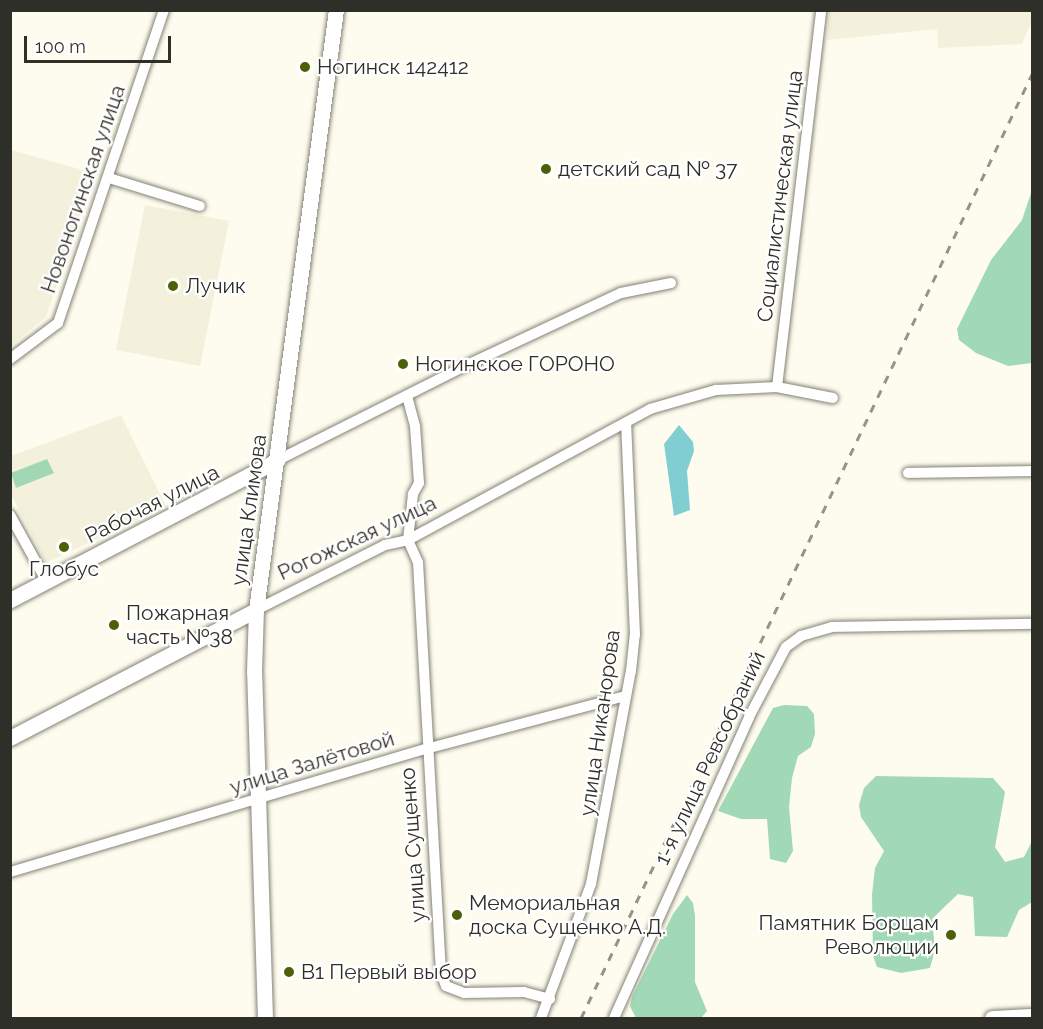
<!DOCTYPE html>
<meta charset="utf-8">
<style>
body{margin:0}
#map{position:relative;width:1043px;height:1029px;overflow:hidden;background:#fefcef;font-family:Raleway,sans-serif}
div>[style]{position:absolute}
.built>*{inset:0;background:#f3f0db}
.green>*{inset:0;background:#a1d7b5}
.forest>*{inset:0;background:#a1d9b6}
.water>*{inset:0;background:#80ced1}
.roads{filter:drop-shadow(0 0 2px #848276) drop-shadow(0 0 2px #848276)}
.street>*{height:10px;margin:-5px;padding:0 5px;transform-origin:5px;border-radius:5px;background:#fff}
.secondary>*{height:15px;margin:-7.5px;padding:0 7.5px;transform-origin:7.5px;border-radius:7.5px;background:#fff}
.rail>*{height:3px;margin-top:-1.5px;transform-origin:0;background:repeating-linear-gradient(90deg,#95948b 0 8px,transparent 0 16px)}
.dots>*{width:16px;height:16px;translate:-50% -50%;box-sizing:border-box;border:3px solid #fff;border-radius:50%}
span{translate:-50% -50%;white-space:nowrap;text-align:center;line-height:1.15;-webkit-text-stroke:4.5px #fff;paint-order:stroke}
.poi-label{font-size:21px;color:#2f2f2a}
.left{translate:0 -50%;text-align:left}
.right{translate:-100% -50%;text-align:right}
.street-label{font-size:21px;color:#2f2f2a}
.frame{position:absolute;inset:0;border:12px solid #2f2f2a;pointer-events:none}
.scale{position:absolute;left:24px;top:36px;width:147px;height:27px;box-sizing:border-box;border:3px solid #2f2f2a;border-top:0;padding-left:8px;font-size:18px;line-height:21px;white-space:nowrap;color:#2f2f2a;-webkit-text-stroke:4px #fff;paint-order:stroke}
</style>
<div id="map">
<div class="built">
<i style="clip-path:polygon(829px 11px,1032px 11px,1032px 21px,1022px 44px,938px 48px,937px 29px,827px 40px)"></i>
<i style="clip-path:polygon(11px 150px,90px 172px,78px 223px,46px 317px,11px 346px)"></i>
<i style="clip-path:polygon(145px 205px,229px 221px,200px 366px,116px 350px)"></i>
<i style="clip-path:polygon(121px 415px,166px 506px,46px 563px,11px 494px,11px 456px)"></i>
</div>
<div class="green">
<i style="clip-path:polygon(47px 459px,54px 473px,16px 488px,11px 473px)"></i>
</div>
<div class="forest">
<i style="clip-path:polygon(1032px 190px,1032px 363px,1008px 366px,976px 353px,959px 340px,957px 329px,991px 260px,1022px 220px)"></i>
<i style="clip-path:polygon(784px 705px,807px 706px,814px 714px,815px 734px,811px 747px,798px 756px,792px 778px,789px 807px,793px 851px,786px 863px,770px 859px,767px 819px,741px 819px,718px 811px,773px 708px)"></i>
<i style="clip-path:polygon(876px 776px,993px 778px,1005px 792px,995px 847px,1005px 862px,1024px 857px,1032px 841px,1032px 902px,1019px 910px,1007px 937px,975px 936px,973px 897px,958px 894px,932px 919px,935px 950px,930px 968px,901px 973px,877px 967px,873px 956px,872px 894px,875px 868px,884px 851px,861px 817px,859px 805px,864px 788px)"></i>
<i style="clip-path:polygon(687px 895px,693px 903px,695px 916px,695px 982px,707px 1011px,701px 1018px,636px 1018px,630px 1006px,632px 997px,673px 914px)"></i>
</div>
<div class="water">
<i style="clip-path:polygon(679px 425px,693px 442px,694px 451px,687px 471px,690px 510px,674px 516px,664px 444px)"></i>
</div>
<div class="roads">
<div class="street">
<i style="left:109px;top:178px;width:95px;rotate:17.1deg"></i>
<i style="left:10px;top:359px;width:60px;rotate:-36.9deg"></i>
<i style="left:58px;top:323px;width:330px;rotate:-71.3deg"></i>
<i style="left:777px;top:387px;width:380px;rotate:-83.3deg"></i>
<i style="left:407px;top:396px;width:31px;rotate:75deg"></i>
<i style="left:415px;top:426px;width:57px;rotate:86deg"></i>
<i style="left:419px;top:483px;width:13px;rotate:119deg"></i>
<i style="left:413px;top:494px;width:46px;rotate:96.2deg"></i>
<i style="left:408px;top:540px;width:24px;rotate:66deg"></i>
<i style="left:418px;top:562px;width:412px;rotate:86.8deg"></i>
<i style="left:441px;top:973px;width:14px;rotate:69deg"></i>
<i style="left:446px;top:986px;width:19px;rotate:21deg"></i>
<i style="left:464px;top:993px;width:60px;rotate:-1deg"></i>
<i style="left:524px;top:992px;width:27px;rotate:15deg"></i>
<i style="left:278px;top:460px;width:209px;rotate:-26.7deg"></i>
<i style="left:465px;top:366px;width:172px;rotate:-25.1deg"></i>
<i style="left:621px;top:293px;width:51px;rotate:-11.3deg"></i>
<i style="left:908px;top:473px;width:124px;rotate:-0.9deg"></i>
<i style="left:10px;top:515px;width:77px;rotate:61.1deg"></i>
<i style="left:256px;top:610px;width:144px;rotate:-26.7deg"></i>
<i style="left:385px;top:545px;width:24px;rotate:-12deg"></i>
<i style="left:408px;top:540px;width:275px;rotate:-28.4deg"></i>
<i style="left:650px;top:409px;width:69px;rotate:-16.1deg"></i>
<i style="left:716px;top:390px;width:61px;rotate:-2.8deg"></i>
<i style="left:777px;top:387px;width:57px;rotate:11.1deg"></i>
<i style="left:10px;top:872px;width:434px;rotate:-16.5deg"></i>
<i style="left:426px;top:749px;width:206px;rotate:-14.9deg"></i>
<i style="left:541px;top:1018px;width:143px;rotate:-69.5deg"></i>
<i style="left:591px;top:884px;width:217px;rotate:-79.4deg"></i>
<i style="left:631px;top:671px;width:36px;rotate:-84deg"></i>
<i style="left:635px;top:635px;width:212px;rotate:-92.4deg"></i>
<i style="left:614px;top:1018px;width:330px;rotate:-65.8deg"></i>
<i style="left:749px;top:717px;width:79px;rotate:-62.1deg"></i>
<i style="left:786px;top:647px;width:19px;rotate:-36deg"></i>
<i style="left:801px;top:636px;width:32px;rotate:-16deg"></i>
<i style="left:832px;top:627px;width:200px;rotate:-0.9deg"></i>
</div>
<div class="secondary">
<i style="left:10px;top:600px;width:302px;rotate:-27.6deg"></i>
<i style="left:10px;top:738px;width:277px;rotate:-27.5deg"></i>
<i style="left:265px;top:1018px;width:346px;rotate:-91.8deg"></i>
<i style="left:254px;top:672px;width:62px;rotate:-88.2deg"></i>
<i style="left:256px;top:610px;width:605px;rotate:-82.41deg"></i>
<i style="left:992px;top:1018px;width:40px;rotate:-2.9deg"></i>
</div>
</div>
<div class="rail">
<i style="left:581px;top:1018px;width:1046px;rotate:-64.46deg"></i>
</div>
<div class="dots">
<i style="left:305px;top:67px;background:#4d6006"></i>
<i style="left:546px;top:169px;background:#4d6006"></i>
<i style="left:173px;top:286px;background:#4d6006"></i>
<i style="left:403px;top:364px;background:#4d6006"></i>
<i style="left:64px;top:547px;background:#4d6006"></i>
<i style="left:114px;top:625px;background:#4d6006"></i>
<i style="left:457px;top:915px;background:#4d6006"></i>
<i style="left:951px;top:935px;background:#4d6006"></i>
<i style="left:289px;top:972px;background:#4d6006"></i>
</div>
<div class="poi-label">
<span class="left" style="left:317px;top:67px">Ногинск 142412</span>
<span class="left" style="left:558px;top:169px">детский сад № 37</span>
<span class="left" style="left:185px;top:286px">Лучик</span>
<span class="left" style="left:415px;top:364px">Ногинское ГОРОНО</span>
<span style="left:64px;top:569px">Глобус</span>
<span class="left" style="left:126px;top:625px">Пожарная<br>часть №38</span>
<span class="left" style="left:469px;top:915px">Мемориальная<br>доска Сущенко А.Д.</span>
<span class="right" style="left:939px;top:935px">Памятник Борцам<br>Революции</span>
<span class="left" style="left:301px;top:972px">В1 Первый выбор</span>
</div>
<div class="street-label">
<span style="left:83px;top:189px;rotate:-71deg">Новоногинская улица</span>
<span style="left:780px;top:196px;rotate:-83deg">Социалистическая улица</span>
<span style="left:152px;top:504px;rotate:-27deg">Рабочая улица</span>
<span style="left:249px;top:510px;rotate:-82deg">улица Климова</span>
<span style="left:357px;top:538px;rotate:-25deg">Рогожская улица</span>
<span style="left:600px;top:723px;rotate:-82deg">улица Никанорова</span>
<span style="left:710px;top:758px;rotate:-65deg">1-я улица Ревсобраний</span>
<span style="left:312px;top:763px;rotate:-17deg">улица Залётовой</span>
<span style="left:413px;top:845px;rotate:-94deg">улица Сущенко</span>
</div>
<div class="frame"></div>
<div class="scale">100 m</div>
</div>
